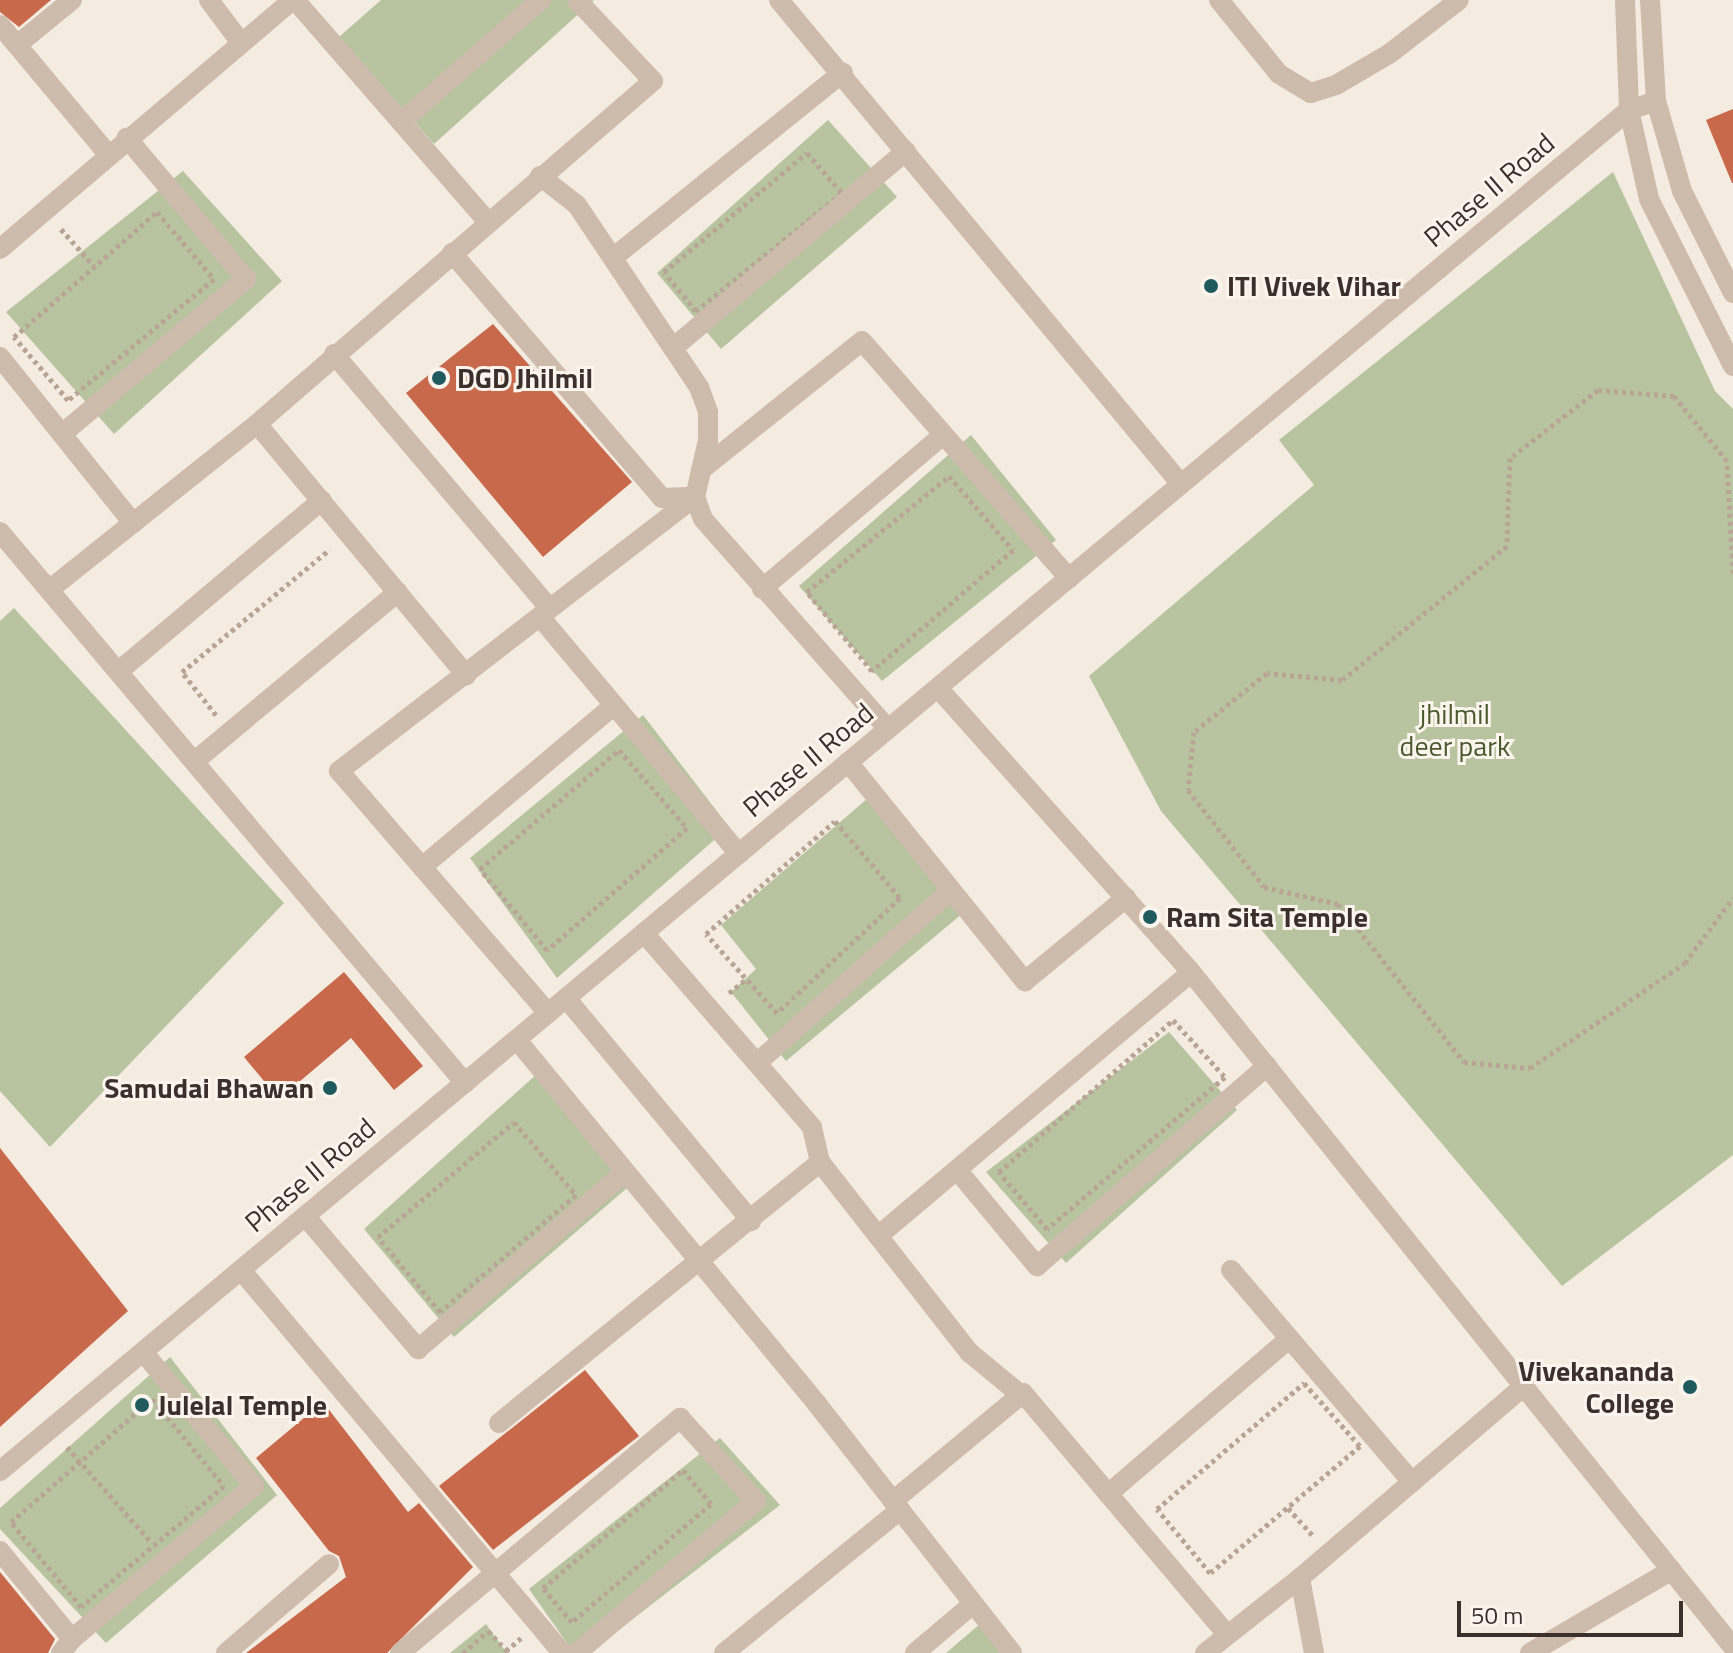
<!DOCTYPE html>
<style>
body{margin:0}
#map{position:relative;width:1733px;height:1653px;overflow:hidden;background:#f4ebe1;font-family:"Titillium Web",sans-serif}
div>[style]{position:absolute}
.green>*{inset:0;background:#b8c4a0}
.building>*{inset:0;background:#c8694b}
.path>*{height:5px;margin-top:-2.5px;transform-origin:0;background:repeating-linear-gradient(90deg,#b9a596 0 4px,transparent 0 8px)}
.minor>*{height:20px;margin:-10px;padding:0 10px;transform-origin:10px;border-radius:10px;background:#cdbbac}
.dots>*{width:22px;height:22px;translate:-50% -50%;box-sizing:border-box;border:4px solid #fbf5ee;border-radius:50%}
span{translate:-50% -50%;white-space:nowrap;text-align:center;line-height:1.15;-webkit-text-stroke:6px #fbf5ee;paint-order:stroke}
.street-label{font-size:28px;color:#3b302b}
.poi-label{font-size:28px;color:#3b302b;font-weight:700}
.left{translate:0 -50%;text-align:left}
.right{translate:-100% -50%;text-align:right}
.park-label{font-size:28px;color:#4a5a2e}
.scale{position:absolute;left:1457px;top:1601px;width:226px;height:36px;box-sizing:border-box;border:4px solid #3b302b;border-top:0;padding-left:10px;font-size:24px;line-height:28px;white-space:nowrap;color:#3b302b;-webkit-text-stroke:6px #fbf5ee;paint-order:stroke}
</style>
<div id="map">
<div class="green">
<i style="clip-path:polygon(381px 0,594px 0,434px 144px,339px 37px)"></i>
<i style="clip-path:polygon(828px 120px,897px 197px,721px 349px,657px 273px)"></i>
<i style="clip-path:polygon(183px 171px,282px 281px,114px 434px,6px 312px)"></i>
<i style="clip-path:polygon(1613px 172px,1715px 391px,1733px 409px,1733px 1155px,1562px 1286px,1161px 811px,1089px 676px,1314px 485px,1279px 440px)"></i>
<i style="clip-path:polygon(971px 435px,1056px 540px,882px 681px,799px 586px)"></i>
<i style="clip-path:polygon(14px 608px,284px 903px,50px 1147px,0 1091px,0 621px)"></i>
<i style="clip-path:polygon(643px 715px,729px 827px,557px 978px,470px 858px)"></i>
<i style="clip-path:polygon(868px 798px,963px 913px,786px 1061px,731px 992px,756px 969px,721px 925px)"></i>
<i style="clip-path:polygon(1169px 1032px,1237px 1110px,1066px 1263px,986px 1172px)"></i>
<i style="clip-path:polygon(538px 1073px,627px 1188px,454px 1337px,364px 1229px)"></i>
<i style="clip-path:polygon(170px 1357px,277px 1495px,106px 1643px,0 1529px,0 1508px)"></i>
<i style="clip-path:polygon(720px 1438px,780px 1505px,589px 1653px,574px 1653px,529px 1589px)"></i>
<i style="clip-path:polygon(987px 1618px,1015px 1653px,946px 1653px)"></i>
<i style="clip-path:polygon(486px 1624px,507px 1653px,450px 1653px)"></i>
</div>
<div class="building">
<i style="clip-path:polygon(0 0,51px 0,19px 27px,0 12px)"></i>
<i style="clip-path:polygon(1733px 109px,1733px 183px,1732px 183px,1706px 120px)"></i>
<i style="clip-path:polygon(493px 324px,632px 482px,543px 557px,406px 393px)"></i>
<i style="clip-path:polygon(344px 972px,423px 1066px,394px 1090px,351px 1038px,279px 1099px,244px 1057px)"></i>
<i style="clip-path:polygon(0 1148px,128px 1311px,0 1427px)"></i>
<i style="clip-path:polygon(585px 1370px,639px 1436px,493px 1550px,439px 1486px)"></i>
<i style="clip-path:polygon(323px 1402px,408px 1512px,419px 1503px,473px 1567px,387px 1653px,246px 1653px,346px 1577px,339px 1556px,329px 1551px,256px 1458px)"></i>
<i style="clip-path:polygon(0 1572px,55px 1639px,48px 1653px,0 1653px)"></i>
</div>
<div class="path">
<i style="left:807px;top:153px;width:53px;rotate:48.8deg"></i>
<i style="left:842px;top:193px;width:188px;rotate:141.1deg"></i>
<i style="left:696px;top:311px;width:50px;rotate:-129.4deg"></i>
<i style="left:664px;top:272px;width:186px;rotate:-39.8deg"></i>
<i style="left:157px;top:212px;width:88px;rotate:49.6deg"></i>
<i style="left:214px;top:279px;width:190px;rotate:140.3deg"></i>
<i style="left:68px;top:400px;width:83px;rotate:-130.6deg"></i>
<i style="left:14px;top:337px;width:190px;rotate:-41.2deg"></i>
<i style="left:61px;top:229px;width:50px;rotate:48.3deg"></i>
<i style="left:949px;top:476px;width:98px;rotate:49.1deg"></i>
<i style="left:1013px;top:550px;width:186px;rotate:139.4deg"></i>
<i style="left:872px;top:671px;width:102px;rotate:-129.4deg"></i>
<i style="left:807px;top:592px;width:183px;rotate:-39.2deg"></i>
<i style="left:1733px;top:573px;width:112px;rotate:-93.1deg"></i>
<i style="left:1727px;top:461px;width:84px;rotate:-129.2deg"></i>
<i style="left:1674px;top:396px;width:76px;rotate:-175.5deg"></i>
<i style="left:1598px;top:390px;width:111px;rotate:142.3deg"></i>
<i style="left:1510px;top:458px;width:88px;rotate:92deg"></i>
<i style="left:1507px;top:546px;width:213px;rotate:140.9deg"></i>
<i style="left:1342px;top:680px;width:75px;rotate:-174.7deg"></i>
<i style="left:1267px;top:673px;width:94px;rotate:141.1deg"></i>
<i style="left:1194px;top:732px;width:58px;rotate:95.9deg"></i>
<i style="left:1188px;top:790px;width:123px;rotate:51.9deg"></i>
<i style="left:1264px;top:887px;width:76px;rotate:12.9deg"></i>
<i style="left:1338px;top:904px;width:202px;rotate:51.4deg"></i>
<i style="left:1464px;top:1062px;width:66px;rotate:5.2deg"></i>
<i style="left:1530px;top:1068px;width:187px;rotate:-34.1deg"></i>
<i style="left:1685px;top:963px;width:81px;rotate:-53.6deg"></i>
<i style="left:216px;top:715px;width:55px;rotate:-128.3deg"></i>
<i style="left:182px;top:672px;width:192px;rotate:-39.7deg"></i>
<i style="left:619px;top:750px;width:103px;rotate:48.9deg"></i>
<i style="left:687px;top:828px;width:186px;rotate:138.9deg"></i>
<i style="left:547px;top:950px;width:105px;rotate:-129.6deg"></i>
<i style="left:480px;top:869px;width:183px;rotate:-40.6deg"></i>
<i style="left:835px;top:821px;width:101px;rotate:49.8deg"></i>
<i style="left:900px;top:898px;width:168px;rotate:136.9deg"></i>
<i style="left:777px;top:1013px;width:106px;rotate:-131.9deg"></i>
<i style="left:706px;top:934px;width:171px;rotate:-41.2deg"></i>
<i style="left:729px;top:993px;width:22px;rotate:-39deg"></i>
<i style="left:1173px;top:1020px;width:77px;rotate:47.6deg"></i>
<i style="left:1225px;top:1077px;width:234px;rotate:139.5deg"></i>
<i style="left:1047px;top:1229px;width:75px;rotate:-130.1deg"></i>
<i style="left:999px;top:1172px;width:231px;rotate:-41.1deg"></i>
<i style="left:514px;top:1122px;width:96px;rotate:49.7deg"></i>
<i style="left:576px;top:1195px;width:179px;rotate:139.3deg"></i>
<i style="left:440px;top:1312px;width:97px;rotate:-129.6deg"></i>
<i style="left:378px;top:1237px;width:178px;rotate:-40.2deg"></i>
<i style="left:1304px;top:1383px;width:84px;rotate:48.4deg"></i>
<i style="left:1360px;top:1446px;width:197px;rotate:139.7deg"></i>
<i style="left:1210px;top:1573px;width:83px;rotate:-129.6deg"></i>
<i style="left:1157px;top:1509px;width:194px;rotate:-40.6deg"></i>
<i style="left:152px;top:1399px;width:113px;rotate:50.4deg"></i>
<i style="left:224px;top:1486px;width:187px;rotate:139.8deg"></i>
<i style="left:81px;top:1607px;width:110px;rotate:-129.5deg"></i>
<i style="left:11px;top:1522px;width:187px;rotate:-41.1deg"></i>
<i style="left:67px;top:1447px;width:127px;rotate:48.5deg"></i>
<i style="left:683px;top:1470px;width:44px;rotate:50.5deg"></i>
<i style="left:711px;top:1504px;width:182px;rotate:139.7deg"></i>
<i style="left:572px;top:1622px;width:45px;rotate:-130.5deg"></i>
<i style="left:543px;top:1588px;width:183px;rotate:-40.1deg"></i>
<i style="left:1288px;top:1508px;width:36px;rotate:48deg"></i>
<i style="left:506px;top:1651px;width:20px;rotate:-41deg"></i>
<i style="left:463px;top:1653px;width:33px;rotate:-41deg"></i>
<i style="left:488px;top:1631px;width:29px;rotate:46deg"></i>
</div>
<div class="minor">
<i style="left:209px;top:0;width:54px;rotate:53.3deg"></i>
<i style="left:295px;top:0;width:294px;rotate:49deg"></i>
<i style="left:779px;top:0;width:629px;rotate:50.29deg"></i>
<i style="left:1219px;top:0;width:95px;rotate:51deg"></i>
<i style="left:1279px;top:74px;width:37px;rotate:31deg"></i>
<i style="left:1311px;top:93px;width:26px;rotate:-18deg"></i>
<i style="left:1336px;top:85px;width:61px;rotate:-30.3deg"></i>
<i style="left:1389px;top:54px;width:88px;rotate:-37.6deg"></i>
<i style="left:1625px;top:0;width:110px;rotate:87.9deg"></i>
<i style="left:1629px;top:110px;width:91px;rotate:77.3deg"></i>
<i style="left:1649px;top:199px;width:187px;rotate:63.3deg"></i>
<i style="left:1650px;top:0;width:101px;rotate:86.6deg"></i>
<i style="left:1656px;top:101px;width:94px;rotate:73.9deg"></i>
<i style="left:1682px;top:191px;width:114px;rotate:63.4deg"></i>
<i style="left:0;top:25px;width:168px;rotate:50.1deg"></i>
<i style="left:17px;top:45px;width:71px;rotate:-39.3deg"></i>
<i style="left:401px;top:122px;width:186px;rotate:-41.1deg"></i>
<i style="left:540px;top:176px;width:47px;rotate:38.1deg"></i>
<i style="left:577px;top:205px;width:219px;rotate:56.2deg"></i>
<i style="left:699px;top:387px;width:27px;rotate:70deg"></i>
<i style="left:708px;top:412px;width:28px;rotate:90deg"></i>
<i style="left:708px;top:440px;width:58px;rotate:102.8deg"></i>
<i style="left:695px;top:497px;width:23px;rotate:70deg"></i>
<i style="left:703px;top:519px;width:280px;rotate:48.6deg"></i>
<i style="left:0;top:249px;width:385px;rotate:-40.4deg"></i>
<i style="left:452px;top:253px;width:323px;rotate:49.4deg"></i>
<i style="left:662px;top:498px;width:33px;rotate:-2deg"></i>
<i style="left:614px;top:257px;width:294px;rotate:-38.9deg"></i>
<i style="left:673px;top:348px;width:305px;rotate:-40.2deg"></i>
<i style="left:334px;top:354px;width:329px;rotate:49.7deg"></i>
<i style="left:547px;top:605px;width:14px;rotate:115deg"></i>
<i style="left:0;top:357px;width:213px;rotate:51.3deg"></i>
<i style="left:257px;top:424px;width:327px;rotate:50.2deg"></i>
<i style="left:62px;top:434px;width:241px;rotate:-40.1deg"></i>
<i style="left:246px;top:279px;width:185px;rotate:-130.2deg"></i>
<i style="left:701px;top:470px;width:206px;rotate:-38.7deg"></i>
<i style="left:862px;top:341px;width:315px;rotate:48.9deg"></i>
<i style="left:0;top:532px;width:721px;rotate:49.84deg"></i>
<i style="left:762px;top:589px;width:236px;rotate:-40.4deg"></i>
<i style="left:49px;top:590px;width:266px;rotate:-38.6deg"></i>
<i style="left:257px;top:424px;width:524px;rotate:-40.9deg"></i>
<i style="left:653px;top:81px;width:111px;rotate:-133.2deg"></i>
<i style="left:541px;top:618px;width:308px;rotate:50deg"></i>
<i style="left:119px;top:671px;width:265px;rotate:-40.1deg"></i>
<i style="left:938px;top:688px;width:380px;rotate:48.3deg"></i>
<i style="left:1191px;top:972px;width:866px;rotate:51.24deg"></i>
<i style="left:195px;top:761px;width:264px;rotate:-39.8deg"></i>
<i style="left:848px;top:762px;width:282px;rotate:51.1deg"></i>
<i style="left:1025px;top:981px;width:131px;rotate:-39.4deg"></i>
<i style="left:422px;top:867px;width:250px;rotate:-40.1deg"></i>
<i style="left:566px;top:998px;width:290px;rotate:50.3deg"></i>
<i style="left:548px;top:1013px;width:320px;rotate:-130.8deg"></i>
<i style="left:339px;top:771px;width:449px;rotate:-37.6deg"></i>
<i style="left:517px;top:1040px;width:472px;rotate:50.5deg"></i>
<i style="left:817px;top:1404px;width:316px;rotate:51.9deg"></i>
<i style="left:757px;top:1063px;width:260px;rotate:-41.7deg"></i>
<i style="left:820px;top:1162px;width:243px;rotate:51.9deg"></i>
<i style="left:970px;top:1353px;width:66px;rotate:39.5deg"></i>
<i style="left:958px;top:1171px;width:124px;rotate:50.3deg"></i>
<i style="left:1037px;top:1266px;width:305px;rotate:-41deg"></i>
<i style="left:305px;top:1216px;width:175px;rotate:49.6deg"></i>
<i style="left:418px;top:1349px;width:272px;rotate:-40.5deg"></i>
<i style="left:878px;top:1236px;width:409px;rotate:-40.1deg"></i>
<i style="left:241px;top:1270px;width:500px;rotate:50deg"></i>
<i style="left:1231px;top:1270px;width:279px;rotate:49.5deg"></i>
<i style="left:499px;top:1423px;width:414px;rotate:-39.1deg"></i>
<i style="left:820px;top:1162px;width:36px;rotate:-103deg"></i>
<i style="left:812px;top:1127px;width:257px;rotate:-130.9deg"></i>
<i style="left:0;top:1471px;width:2123px;rotate:-39.88deg"></i>
<i style="left:1629px;top:110px;width:28px;rotate:-18deg"></i>
<i style="left:1108px;top:1494px;width:238px;rotate:-40.6deg"></i>
<i style="left:893px;top:1501px;width:169px;rotate:-39.7deg"></i>
<i style="left:1023px;top:1393px;width:316px;rotate:49.8deg"></i>
<i style="left:0;top:1551px;width:114px;rotate:50.7deg"></i>
<i style="left:72px;top:1639px;width:18px;rotate:128deg"></i>
<i style="left:1300px;top:1578px;width:76px;rotate:79.4deg"></i>
<i style="left:72px;top:1639px;width:238px;rotate:-40.1deg"></i>
<i style="left:254px;top:1486px;width:174px;rotate:-129.6deg"></i>
<i style="left:226px;top:1653px;width:136px;rotate:-40.8deg"></i>
<i style="left:400px;top:1653px;width:366px;rotate:-40deg"></i>
<i style="left:680px;top:1418px;width:113px;rotate:47.5deg"></i>
<i style="left:756px;top:1501px;width:235px;rotate:139.7deg"></i>
<i style="left:724px;top:1653px;width:227px;rotate:-39.1deg"></i>
<i style="left:915px;top:1653px;width:76px;rotate:-40.2deg"></i>
<i style="left:1205px;top:1653px;width:121px;rotate:-38.3deg"></i>
<i style="left:1300px;top:1578px;width:296px;rotate:-40.6deg"></i>
<i style="left:1530px;top:1653px;width:164px;rotate:-30.3deg"></i>
</div>
<div class="dots">
<i style="left:1211px;top:286px;background:#1f5a5e"></i>
<i style="left:439px;top:378px;background:#1f5a5e"></i>
<i style="left:1150px;top:917px;background:#1f5a5e"></i>
<i style="left:330px;top:1088px;background:#1f5a5e"></i>
<i style="left:1690px;top:1387px;background:#1f5a5e"></i>
<i style="left:142px;top:1405px;background:#1f5a5e"></i>
</div>
<div class="street-label">
<span style="left:1489px;top:190px;rotate:-40deg">Phase II Road</span>
<span style="left:808px;top:760px;rotate:-40deg">Phase II Road</span>
<span style="left:310px;top:1175px;rotate:-40deg">Phase II Road</span>
</div>
<div class="poi-label">
<span class="left" style="left:1227px;top:286px">ITI Vivek Vihar</span>
<span class="left" style="left:457px;top:378px">DGD Jhilmil</span>
<span class="left" style="left:1166px;top:917px">Ram Sita Temple</span>
<span class="right" style="left:314px;top:1088px">Samudai Bhawan</span>
<span class="right" style="left:1674px;top:1387px">Vivekananda<br>College</span>
<span class="left" style="left:158px;top:1405px">Julelal Temple</span>
</div>
<div class="park-label">
<span style="left:1455px;top:730px">jhilmil<br>deer park</span>
</div>
<div class="scale">50 m</div>
</div>
